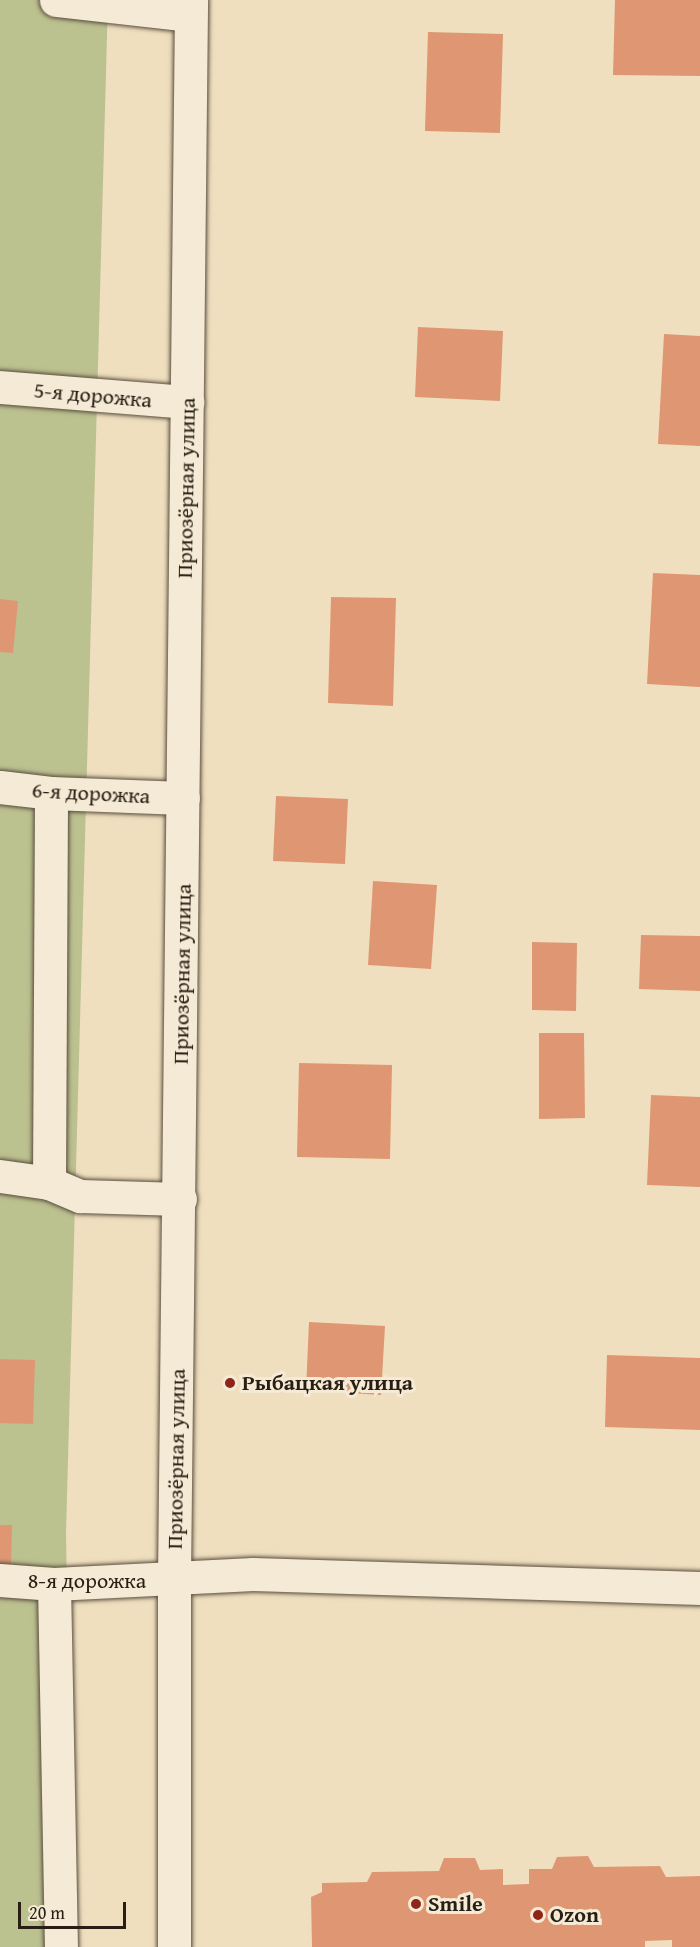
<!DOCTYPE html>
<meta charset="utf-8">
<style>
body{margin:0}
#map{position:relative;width:700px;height:1947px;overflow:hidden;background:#efdfbf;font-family:"Gentium Book Plus",serif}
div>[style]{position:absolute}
.green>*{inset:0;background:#bcc190}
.building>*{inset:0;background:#df9773}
.roads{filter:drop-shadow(0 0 2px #5a4e3e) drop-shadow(0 0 2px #5a4e3e)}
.street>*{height:33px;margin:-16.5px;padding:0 16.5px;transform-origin:16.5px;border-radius:16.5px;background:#f5ead5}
.secondary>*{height:33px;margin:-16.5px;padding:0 16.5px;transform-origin:16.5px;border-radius:16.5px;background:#f5ead5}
.dots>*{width:16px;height:16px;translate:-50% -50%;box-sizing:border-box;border:3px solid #f5ead5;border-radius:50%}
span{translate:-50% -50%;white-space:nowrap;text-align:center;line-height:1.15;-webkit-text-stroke:6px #f5ead5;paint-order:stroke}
.street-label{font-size:22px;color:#281e13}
.poi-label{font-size:22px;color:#281e13;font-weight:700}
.left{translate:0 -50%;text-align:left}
.scale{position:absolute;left:18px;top:1902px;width:108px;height:27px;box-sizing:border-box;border:3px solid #281e13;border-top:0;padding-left:8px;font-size:18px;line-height:21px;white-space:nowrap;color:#281e13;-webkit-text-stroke:4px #f5ead5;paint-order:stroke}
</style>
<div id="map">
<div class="green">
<i style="clip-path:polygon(0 0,108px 0,66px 1533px,73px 1947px,0 1947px)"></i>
</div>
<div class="building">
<i style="clip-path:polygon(615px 0,700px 0,700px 76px,613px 75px)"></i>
<i style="clip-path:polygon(428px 32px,503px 34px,500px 133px,425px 131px)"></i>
<i style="clip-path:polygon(418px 327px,503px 331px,500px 401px,415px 397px)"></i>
<i style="clip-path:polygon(664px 334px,700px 336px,700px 446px,658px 444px)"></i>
<i style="clip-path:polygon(653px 573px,700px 575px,700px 687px,647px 684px)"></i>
<i style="clip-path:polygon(331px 597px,396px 598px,393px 706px,328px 703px)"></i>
<i style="clip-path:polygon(0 599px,18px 601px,13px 653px,0 652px)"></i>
<i style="clip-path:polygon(276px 796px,348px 799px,345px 864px,273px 861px)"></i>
<i style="clip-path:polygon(373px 881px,437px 885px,431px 969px,368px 965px)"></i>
<i style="clip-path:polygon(641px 935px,700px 936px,700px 991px,639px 989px)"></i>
<i style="clip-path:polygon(532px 942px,577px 943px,576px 1011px,532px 1010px)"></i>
<i style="clip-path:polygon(539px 1033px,584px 1033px,585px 1118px,539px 1119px)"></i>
<i style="clip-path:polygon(299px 1063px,392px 1065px,390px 1159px,297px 1157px)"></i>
<i style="clip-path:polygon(651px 1095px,700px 1097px,700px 1187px,647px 1185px)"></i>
<i style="clip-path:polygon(309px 1322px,385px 1326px,381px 1395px,306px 1390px)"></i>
<i style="clip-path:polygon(607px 1355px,700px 1358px,700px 1430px,605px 1427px)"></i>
<i style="clip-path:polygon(0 1359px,35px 1360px,33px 1424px,0 1423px)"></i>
<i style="clip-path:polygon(0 1525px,12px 1525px,11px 1565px,0 1565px)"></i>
<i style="clip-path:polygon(588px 1856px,594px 1867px,660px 1866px,666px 1877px,700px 1876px,700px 1947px,672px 1947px,672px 1940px,645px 1941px,645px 1947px,312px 1947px,311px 1897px,322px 1892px,322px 1883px,367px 1882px,372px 1872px,439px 1871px,444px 1858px,475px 1858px,480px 1870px,503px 1869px,503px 1885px,529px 1884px,529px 1869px,552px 1869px,557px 1857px)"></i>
</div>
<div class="roads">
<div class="street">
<i style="left:56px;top:0;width:135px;rotate:6.4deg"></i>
<i style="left:0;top:387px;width:188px;rotate:4.6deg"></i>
<i style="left:0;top:787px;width:51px;rotate:6.7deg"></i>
<i style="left:51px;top:793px;width:132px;rotate:2.2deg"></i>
<i style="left:0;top:1176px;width:49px;rotate:8.1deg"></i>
<i style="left:49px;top:1183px;width:34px;rotate:23deg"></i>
<i style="left:80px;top:1196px;width:100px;rotate:1.7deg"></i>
<i style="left:49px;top:1183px;width:390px;rotate:-89.7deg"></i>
<i style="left:0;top:1580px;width:54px;rotate:4.2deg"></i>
<i style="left:54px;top:1584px;width:199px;rotate:-2.9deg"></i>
<i style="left:253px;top:1574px;width:447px;rotate:1.8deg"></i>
<i style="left:54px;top:1584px;width:363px;rotate:88.9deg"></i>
<i style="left:174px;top:1947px;width:368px;rotate:-90deg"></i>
</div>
<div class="secondary">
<i style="left:174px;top:1579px;width:1579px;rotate:-89.38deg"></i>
</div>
</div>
<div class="dots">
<i style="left:230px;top:1383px;background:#8f2418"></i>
<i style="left:416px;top:1904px;background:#8f2418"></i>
<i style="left:538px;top:1915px;background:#8f2418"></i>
</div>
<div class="street-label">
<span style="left:93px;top:395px;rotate:5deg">5-я дорожка</span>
<span style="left:186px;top:488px;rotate:-89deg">Приозёрная улица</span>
<span style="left:91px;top:793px;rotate:3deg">6-я дорожка</span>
<span style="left:182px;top:974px;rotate:-89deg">Приозёрная улица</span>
<span style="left:176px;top:1459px;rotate:-89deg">Приозёрная улица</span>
<span style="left:87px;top:1581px">8-я дорожка</span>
</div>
<div class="poi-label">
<span class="left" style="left:242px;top:1383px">Рыбацкая улица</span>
<span class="left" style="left:428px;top:1904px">Smile</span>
<span class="left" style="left:550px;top:1915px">Ozon</span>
</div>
<div class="scale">20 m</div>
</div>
